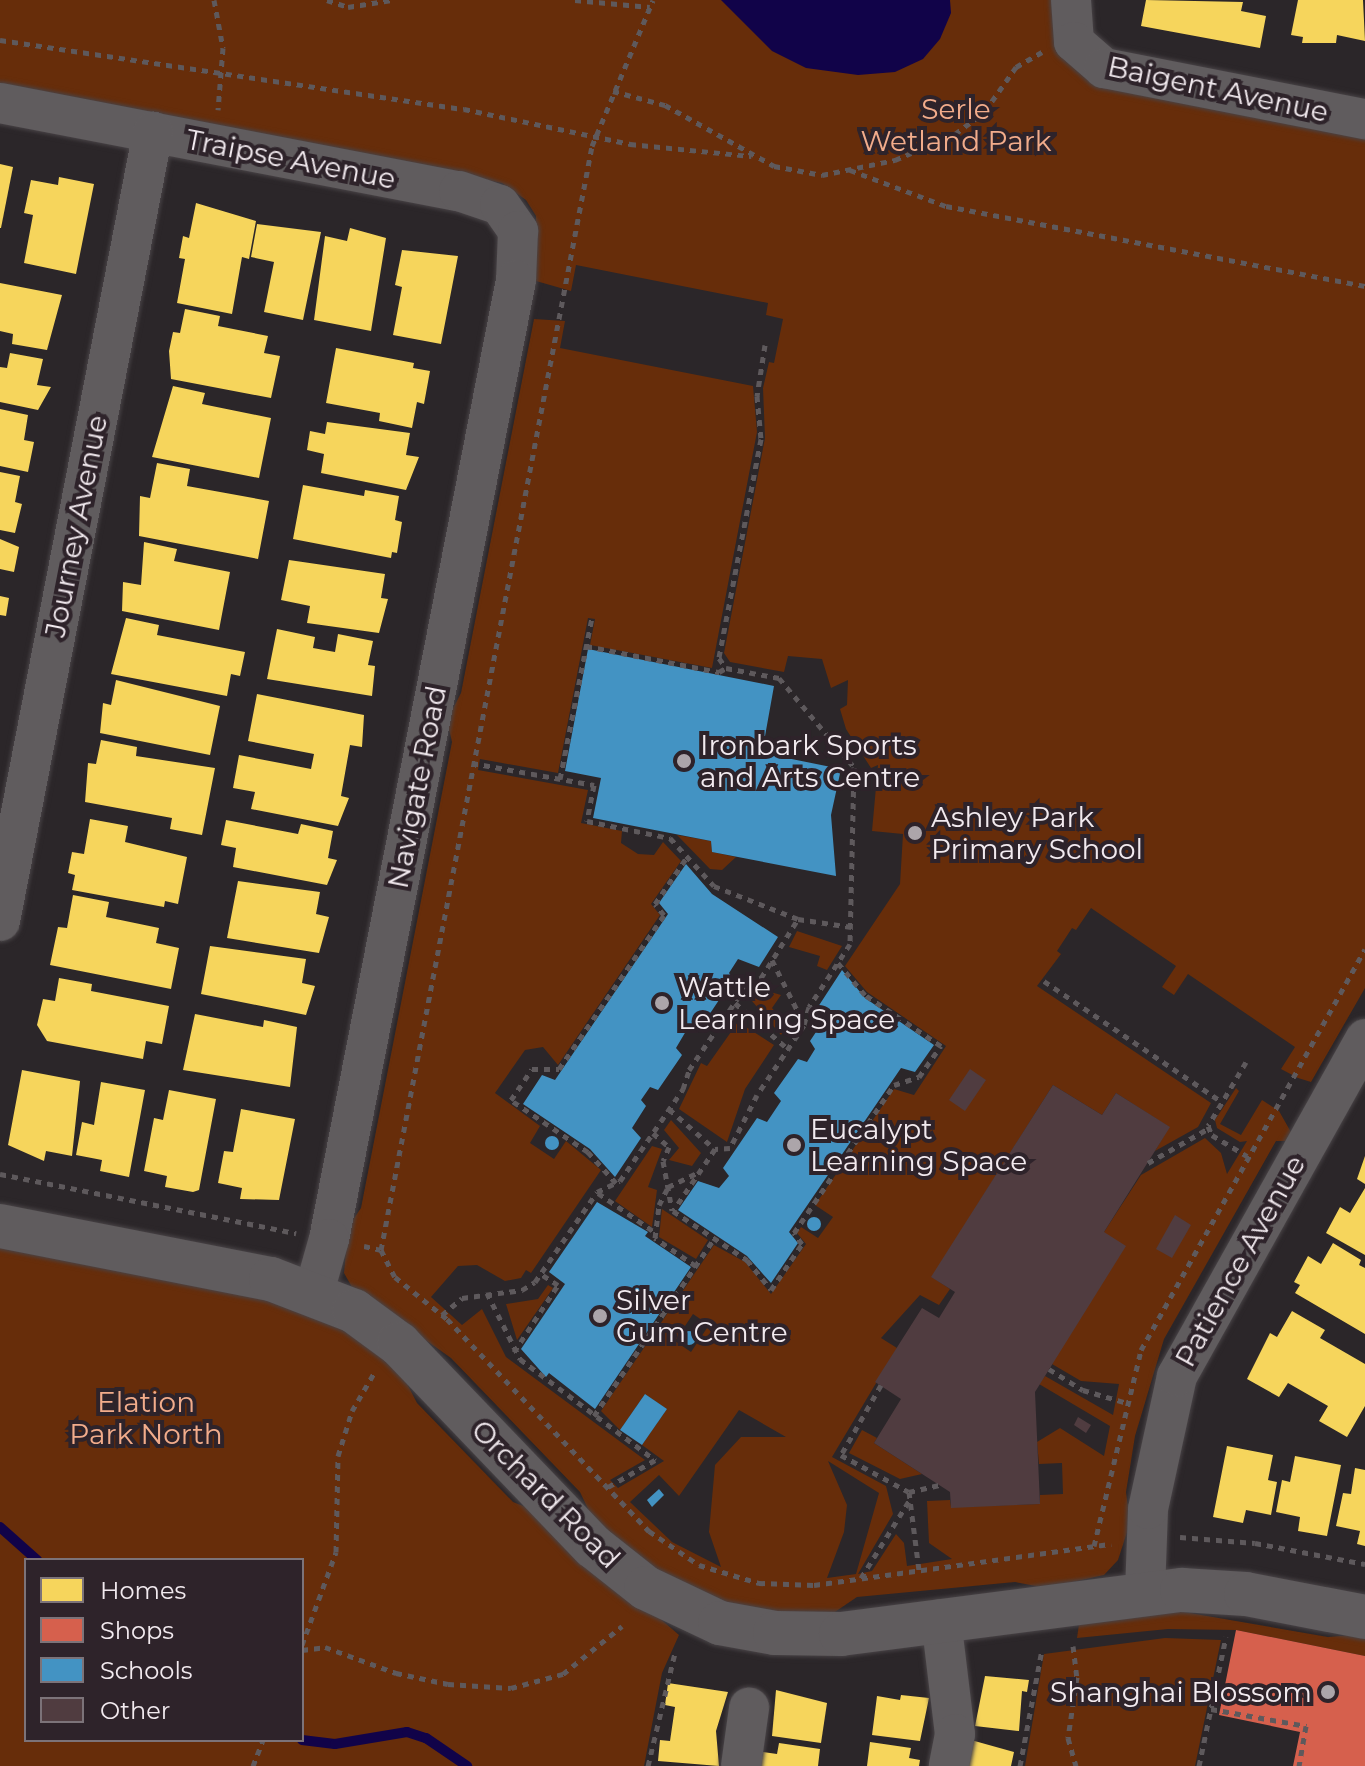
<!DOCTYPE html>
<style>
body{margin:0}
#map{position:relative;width:1365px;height:1766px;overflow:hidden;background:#2b2629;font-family:Montserrat,sans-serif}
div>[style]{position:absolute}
.green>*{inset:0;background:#672d0a}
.water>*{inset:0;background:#110349}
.homes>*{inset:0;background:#f6d55c}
.shops>*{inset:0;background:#d6604d}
.schools>*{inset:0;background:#4393c3}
.round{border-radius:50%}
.stream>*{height:10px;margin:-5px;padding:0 5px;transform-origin:5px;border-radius:5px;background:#110349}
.building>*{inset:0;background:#503c40}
.path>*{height:5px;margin-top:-2.5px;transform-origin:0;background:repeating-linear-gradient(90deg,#5e595c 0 6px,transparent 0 12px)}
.roads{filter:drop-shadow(0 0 2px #484346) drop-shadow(0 0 2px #484346)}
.minor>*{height:40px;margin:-20px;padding:0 20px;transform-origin:20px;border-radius:20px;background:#605c5e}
.tertiary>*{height:44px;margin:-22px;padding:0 22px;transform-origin:22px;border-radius:22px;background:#605c5e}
.dots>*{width:22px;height:22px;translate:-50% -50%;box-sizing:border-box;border:4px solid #2e232a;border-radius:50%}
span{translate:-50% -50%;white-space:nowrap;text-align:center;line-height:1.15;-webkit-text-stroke:8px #2e232a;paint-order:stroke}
.street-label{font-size:28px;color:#f2eaef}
.park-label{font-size:28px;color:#f2ac8b}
.poi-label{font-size:28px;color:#f2eaef}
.left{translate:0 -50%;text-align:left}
.right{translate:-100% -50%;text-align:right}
.legend{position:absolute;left:24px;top:1558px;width:280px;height:184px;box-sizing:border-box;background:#2e232a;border:2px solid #7c7379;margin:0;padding:10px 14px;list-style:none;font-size:24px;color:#f2eaef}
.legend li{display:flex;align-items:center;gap:16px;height:40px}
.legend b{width:40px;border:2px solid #7c7379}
</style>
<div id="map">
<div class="green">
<i style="clip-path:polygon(evenodd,0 0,1052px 0,1057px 42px,1365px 137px,1365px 988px,1311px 1082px,1298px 1078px,1281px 1069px,1295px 1047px,1188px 974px,1174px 995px,1162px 987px,1176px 966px,1091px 908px,1076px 930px,1072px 928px,1057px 951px,1061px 954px,1037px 986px,1211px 1103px,1198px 1127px,1155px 1151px,1169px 1127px,1116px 1093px,1102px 1115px,1053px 1085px,932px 1277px,950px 1289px,939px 1305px,920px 1295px,881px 1338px,897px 1348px,832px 1457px,886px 1486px,893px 1514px,858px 1574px,872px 1571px,896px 1534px,904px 1543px,907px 1566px,952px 1559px,929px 1543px,927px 1501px,950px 1500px,951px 1507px,1040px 1504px,1040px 1495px,1063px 1494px,1062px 1463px,1039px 1464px,1037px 1442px,1060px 1428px,1104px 1456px,1110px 1426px,1039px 1384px,1045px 1376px,1113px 1415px,1119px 1384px,1081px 1381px,1052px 1364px,1104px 1232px,1141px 1175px,1205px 1138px,1221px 1153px,1227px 1174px,1247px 1141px,1240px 1142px,1217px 1128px,1215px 1120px,1236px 1088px,1239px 1091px,1220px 1124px,1241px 1135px,1262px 1100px,1279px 1111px,1292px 1134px,1289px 1141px,1276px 1141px,1164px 1339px,1135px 1436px,1126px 1492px,1130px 1523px,1118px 1560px,1104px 1575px,1046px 1588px,1015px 1582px,857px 1597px,826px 1618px,754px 1613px,669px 1582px,596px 1526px,580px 1492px,451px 1358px,353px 1289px,344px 1273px,348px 1227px,361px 1208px,452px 742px,447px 720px,461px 693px,534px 319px,565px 321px,560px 348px,753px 386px,757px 432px,712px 668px,590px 645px,595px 619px,588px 618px,558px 773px,480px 759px,478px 770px,588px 790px,581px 823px,622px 831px,621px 843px,638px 854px,654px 855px,663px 842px,681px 861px,651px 904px,660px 915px,558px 1065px,543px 1047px,525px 1050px,495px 1093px,540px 1126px,530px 1143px,554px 1159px,566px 1141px,601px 1170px,531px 1273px,526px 1270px,521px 1278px,505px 1281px,477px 1265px,458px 1266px,431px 1297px,462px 1325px,482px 1309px,506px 1357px,645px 1460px,610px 1480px,618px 1488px,664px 1461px,642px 1445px,667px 1409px,645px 1394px,620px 1430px,601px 1411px,714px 1245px,745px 1262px,771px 1294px,806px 1244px,797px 1233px,801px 1227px,818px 1238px,833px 1217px,815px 1205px,894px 1089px,914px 1095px,946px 1046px,867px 992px,845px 966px,900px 884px,903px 834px,872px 831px,878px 765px,871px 768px,846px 729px,840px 709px,847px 705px,848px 680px,831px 688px,822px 659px,788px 656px,784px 672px,730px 662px,724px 653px,765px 438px,763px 388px,769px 362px,774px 363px,783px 319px,766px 315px,768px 303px,576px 265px,571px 291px,536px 281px,536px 216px,526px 200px,502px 183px,0 84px,0 0,693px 1314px,709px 1325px,691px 1352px,675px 1341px,693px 1314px,0 0,739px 1410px,786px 1437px,741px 1437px,715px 1465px,709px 1532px,721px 1567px,672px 1542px,630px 1502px,659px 1475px,679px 1496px,739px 1410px,0 0,828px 1461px,879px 1493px,856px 1574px,827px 1578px,844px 1532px,847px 1505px,828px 1461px)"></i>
<i style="clip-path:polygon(677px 835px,711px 841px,712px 852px,736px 857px,722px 870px,710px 869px)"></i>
<i style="clip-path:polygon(797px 931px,842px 946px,827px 970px,817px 966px,820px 956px,789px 947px)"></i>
<i style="clip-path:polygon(760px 989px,781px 995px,772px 1008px,787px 1026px,781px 1035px,752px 1001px)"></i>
<i style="clip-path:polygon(738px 1022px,774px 1045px,745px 1089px,727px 1142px,679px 1109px,701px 1063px,707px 1066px)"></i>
<i style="clip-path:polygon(671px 1120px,701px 1153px,692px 1166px,669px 1160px,679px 1148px,664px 1130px)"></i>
<i style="clip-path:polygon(652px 1146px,662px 1149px,648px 1187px,657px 1190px,652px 1227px,615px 1201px)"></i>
<i style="clip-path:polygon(662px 1209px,708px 1240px,696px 1259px,659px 1237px)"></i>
<i style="clip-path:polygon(evenodd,0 1245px,213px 1287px,322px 1315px,400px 1370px,417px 1403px,513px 1502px,536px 1511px,679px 1635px,662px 1673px,644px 1766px,0 1766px,0 1245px,26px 1560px,302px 1560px,302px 1740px,26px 1740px,26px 1560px)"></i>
<i style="clip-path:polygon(548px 1285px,553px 1288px,517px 1340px,506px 1304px,538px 1299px)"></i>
<i style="clip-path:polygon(862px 1430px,877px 1438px,874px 1443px,922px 1474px,900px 1479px,849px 1453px)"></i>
<i style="clip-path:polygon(1161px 1608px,1328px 1637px,1365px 1634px,1365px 1656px,1236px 1630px,1168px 1629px,1077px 1638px,1080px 1617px)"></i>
<i style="clip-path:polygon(1165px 1638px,1221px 1640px,1195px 1766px,1025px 1766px,1044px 1654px)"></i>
</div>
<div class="water">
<i style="clip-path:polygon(721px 0,950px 0,951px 13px,940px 39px,923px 59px,895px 72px,858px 75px,806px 68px,772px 51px)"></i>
</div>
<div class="homes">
<i style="clip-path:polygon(1146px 0,1243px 2px,1241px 11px,1266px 16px,1260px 48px,1141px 26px)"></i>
<i style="clip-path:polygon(1298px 0,1363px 0,1365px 41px,1337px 35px,1336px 43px,1302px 43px,1303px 37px,1291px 35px)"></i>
<i style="clip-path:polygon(0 164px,13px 167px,1px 228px,0 228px)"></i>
<i style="clip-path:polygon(59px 177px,94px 184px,76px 274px,24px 263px,33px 215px,24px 213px,31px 180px,58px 185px)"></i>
<i style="clip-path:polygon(196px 203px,256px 221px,249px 259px,242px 257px,232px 314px,177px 303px,185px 259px,179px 258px,183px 236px,189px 238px)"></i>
<i style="clip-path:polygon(257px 224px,321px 232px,303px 320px,264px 312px,274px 262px,251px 257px)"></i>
<i style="clip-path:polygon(350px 228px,386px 238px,371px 331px,314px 320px,325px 236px,347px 241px)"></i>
<i style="clip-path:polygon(402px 250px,458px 256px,441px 344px,393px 335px,402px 287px,395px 285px)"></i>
<i style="clip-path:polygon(0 283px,62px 295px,47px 350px,12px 344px,13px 334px,0 331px)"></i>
<i style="clip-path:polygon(185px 309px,220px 316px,218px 326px,268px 336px,264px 353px,280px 356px,271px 398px,171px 379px,169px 351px,173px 332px,180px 333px)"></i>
<i style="clip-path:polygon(336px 348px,414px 363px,413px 368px,430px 371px,424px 404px,417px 402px,412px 428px,379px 421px,380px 413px,326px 403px)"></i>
<i style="clip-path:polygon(10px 353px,43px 359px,37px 385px,51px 387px,38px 410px,0 402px,0 367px,7px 368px)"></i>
<i style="clip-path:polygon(173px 386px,205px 393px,202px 404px,271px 418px,259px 478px,152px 457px)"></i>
<i style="clip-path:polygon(0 409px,28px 415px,24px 440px,34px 442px,28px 472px,0 466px)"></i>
<i style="clip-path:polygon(327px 422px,410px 433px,406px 455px,419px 457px,406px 490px,321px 473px,324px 454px,307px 450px,310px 431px,325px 434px)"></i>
<i style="clip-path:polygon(157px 463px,190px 469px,187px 486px,269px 501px,258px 559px,139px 536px,140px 496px,150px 498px)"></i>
<i style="clip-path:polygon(0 472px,20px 476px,15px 502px,22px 504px,15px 533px,0 530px)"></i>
<i style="clip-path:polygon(303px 485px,364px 496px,365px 490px,399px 496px,395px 520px,402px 522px,397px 553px,392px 552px,391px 558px,293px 539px)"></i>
<i style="clip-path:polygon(0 539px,19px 547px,14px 572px,0 569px)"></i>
<i style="clip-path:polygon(144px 542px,177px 549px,174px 561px,230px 572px,219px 630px,122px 611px,123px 582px,141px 585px)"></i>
<i style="clip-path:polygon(289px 560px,385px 574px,381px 598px,388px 599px,379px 633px,307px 623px,310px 606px,281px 600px)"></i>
<i style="clip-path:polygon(0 596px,9px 598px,6px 616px,0 615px)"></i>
<i style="clip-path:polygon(126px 618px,159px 625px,157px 635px,245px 652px,240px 676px,231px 674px,227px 696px,111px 674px)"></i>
<i style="clip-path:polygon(277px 629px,315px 637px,313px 648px,335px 652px,338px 634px,373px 641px,368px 665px,375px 666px,372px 696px,267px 679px)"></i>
<i style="clip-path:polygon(116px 680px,220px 706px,210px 755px,100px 733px,103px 703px,111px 705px)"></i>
<i style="clip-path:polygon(257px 694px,364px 715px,362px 747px,350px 745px,341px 796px,349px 798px,338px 826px,251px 809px,255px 792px,233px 788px,239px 755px,311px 769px,314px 754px,248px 741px)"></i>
<i style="clip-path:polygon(101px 740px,137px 747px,136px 756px,215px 768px,202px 835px,170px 829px,172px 818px,85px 802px,88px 763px,96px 764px)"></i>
<i style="clip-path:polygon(90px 819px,128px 826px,125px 842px,187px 857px,178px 904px,165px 901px,164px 907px,72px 890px,75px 875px,68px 873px,72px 852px,84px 854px)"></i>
<i style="clip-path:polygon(226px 820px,298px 834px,301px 824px,333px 831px,328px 858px,337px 860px,327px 885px,233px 867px,236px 848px,221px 845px)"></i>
<i style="clip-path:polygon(238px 881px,320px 892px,316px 914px,329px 917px,319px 953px,227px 938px)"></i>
<i style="clip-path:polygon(73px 895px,109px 902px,106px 917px,159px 928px,156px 943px,179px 948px,171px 989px,50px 965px,58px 927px,67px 928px)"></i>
<i style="clip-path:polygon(210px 946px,306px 959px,302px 983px,315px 986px,306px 1015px,201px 994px)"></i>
<i style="clip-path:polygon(59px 978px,92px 984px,91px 991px,169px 1006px,162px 1044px,146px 1041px,143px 1059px,47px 1041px,37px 1025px,43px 999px,55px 1001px)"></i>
<i style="clip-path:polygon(195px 1014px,263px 1027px,264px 1020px,297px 1027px,290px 1087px,183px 1070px)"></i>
<i style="clip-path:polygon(22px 1070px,80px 1081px,72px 1156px,46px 1151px,44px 1161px,8px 1145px)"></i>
<i style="clip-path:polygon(101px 1082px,145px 1090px,129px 1177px,100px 1171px,102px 1160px,76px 1155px,82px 1122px,94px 1125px)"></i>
<i style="clip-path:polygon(169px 1090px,216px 1099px,199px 1190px,193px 1192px,165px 1187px,167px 1176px,144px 1171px,154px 1118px,163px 1120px)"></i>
<i style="clip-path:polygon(241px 1109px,295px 1119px,279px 1200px,240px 1199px,242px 1188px,218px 1183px,224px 1151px,233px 1152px)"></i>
<i style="clip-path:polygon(1365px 1156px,1365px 1184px,1357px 1179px)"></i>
<i style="clip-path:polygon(1365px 1188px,1365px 1255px,1326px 1233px,1340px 1207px,1350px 1213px)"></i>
<i style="clip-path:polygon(1333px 1243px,1361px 1260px,1359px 1265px,1365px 1268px,1365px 1334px,1295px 1293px,1300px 1285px,1294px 1282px,1308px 1256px,1321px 1264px)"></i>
<i style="clip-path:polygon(1292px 1311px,1325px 1330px,1320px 1338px,1365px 1364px,1365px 1406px,1347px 1437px,1319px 1421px,1328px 1406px,1288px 1383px,1279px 1397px,1247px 1379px,1270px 1333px,1277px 1337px)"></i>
<i style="clip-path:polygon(1227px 1446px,1273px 1455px,1268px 1480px,1277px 1482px,1271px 1515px,1246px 1510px,1243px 1523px,1213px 1517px)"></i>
<i style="clip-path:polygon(1295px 1456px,1341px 1465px,1327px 1536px,1298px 1531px,1300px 1517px,1276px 1512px,1282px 1480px,1290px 1482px)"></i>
<i style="clip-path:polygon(1355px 1468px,1365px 1470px,1365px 1546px,1357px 1544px,1360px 1531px,1336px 1526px,1343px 1493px,1351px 1494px)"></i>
<i style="clip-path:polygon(985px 1676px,1029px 1680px,1027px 1692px,1022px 1691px,1019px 1731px,975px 1726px)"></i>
<i style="clip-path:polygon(668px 1683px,728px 1692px,716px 1731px,719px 1766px,658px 1761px,660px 1740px,670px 1741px,675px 1707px,665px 1705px)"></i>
<i style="clip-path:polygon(776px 1690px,827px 1703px,821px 1743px,772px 1736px)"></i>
<i style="clip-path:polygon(901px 1695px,929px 1698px,920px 1741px,872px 1735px,877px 1696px,900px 1700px)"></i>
<i style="clip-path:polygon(971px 1740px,1014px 1752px,1011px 1766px,963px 1766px)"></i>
<i style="clip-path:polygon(870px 1742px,911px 1748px,909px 1758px,920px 1760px,919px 1766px,867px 1766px)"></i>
<i style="clip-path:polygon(779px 1743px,820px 1749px,818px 1766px,760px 1766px,763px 1752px,777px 1754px)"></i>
</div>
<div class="shops">
<i style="clip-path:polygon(1236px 1630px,1365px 1656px,1365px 1766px,1293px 1766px,1300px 1732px,1219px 1715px)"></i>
</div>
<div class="schools">
<i style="clip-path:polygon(588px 649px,774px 686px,762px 753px,841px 769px,831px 815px,836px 876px,712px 852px,711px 841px,593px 818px,601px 778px,565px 771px)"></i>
<i style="clip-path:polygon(686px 864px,712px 894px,778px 937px,759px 967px,738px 959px,729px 973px,733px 979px,699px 1030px,689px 1026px,676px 1048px,682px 1055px,658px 1090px,650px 1087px,641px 1100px,646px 1106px,632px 1128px,641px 1138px,615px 1177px,590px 1149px,523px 1104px,542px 1075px,555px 1080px,668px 914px,659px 903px)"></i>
<i style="clip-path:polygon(842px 970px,865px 998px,934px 1045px,915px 1072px,901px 1068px,789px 1232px,798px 1243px,771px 1283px,747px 1256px,678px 1210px,698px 1181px,719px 1188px,729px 1176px,723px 1168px,757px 1118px,767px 1122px,781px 1101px,774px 1093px,798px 1059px,807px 1062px,815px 1049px,810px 1041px,824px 1020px,816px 1010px)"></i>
<i class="round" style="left:545px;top:1136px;width:14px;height:14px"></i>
<i style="clip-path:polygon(597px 1202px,648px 1232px,645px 1236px,691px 1267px,595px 1409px,549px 1373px,546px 1377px,521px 1349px,565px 1284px,549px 1272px)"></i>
<i class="round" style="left:807px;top:1217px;width:14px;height:14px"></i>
<i class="round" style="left:682px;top:1331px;width:14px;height:14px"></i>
<i style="clip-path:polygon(645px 1394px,667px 1409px,642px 1445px,620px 1430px)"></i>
<i style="clip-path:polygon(659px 1489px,664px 1495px,652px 1507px,647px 1500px)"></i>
</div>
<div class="stream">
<i style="left:0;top:1527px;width:50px;rotate:41.7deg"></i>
<i style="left:302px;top:1740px;width:33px;rotate:7deg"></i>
<i style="left:335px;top:1744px;width:73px;rotate:-9.5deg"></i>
<i style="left:407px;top:1732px;width:20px;rotate:18deg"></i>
<i style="left:426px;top:1738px;width:50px;rotate:34.3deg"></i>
</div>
<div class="building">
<i style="clip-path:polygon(970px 1069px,986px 1080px,965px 1111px,949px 1100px)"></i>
<i style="clip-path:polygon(1053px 1085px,1102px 1115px,1116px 1093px,1170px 1127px,1104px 1232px,1126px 1246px,1035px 1392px,1040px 1504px,951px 1508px,950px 1492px,874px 1443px,901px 1399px,875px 1382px,922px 1308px,939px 1318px,955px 1292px,931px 1277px)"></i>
<i style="clip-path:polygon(1175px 1215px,1191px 1225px,1172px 1258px,1156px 1249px)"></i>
<i style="clip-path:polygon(1078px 1417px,1091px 1425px,1086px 1433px,1074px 1425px)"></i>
</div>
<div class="path">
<i style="left:214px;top:0;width:49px;rotate:79.4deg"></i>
<i style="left:223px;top:48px;width:62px;rotate:94.6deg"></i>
<i style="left:327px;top:0;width:22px;rotate:18deg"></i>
<i style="left:348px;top:7px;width:44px;rotate:-9.2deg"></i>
<i style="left:575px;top:0;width:75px;rotate:5.3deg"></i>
<i style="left:0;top:40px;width:469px;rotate:8.5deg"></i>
<i style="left:464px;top:109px;width:170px;rotate:11.9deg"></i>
<i style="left:630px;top:144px;width:122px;rotate:5.7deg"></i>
<i style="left:613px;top:91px;width:54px;rotate:15.1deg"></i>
<i style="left:665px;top:105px;width:125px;rotate:29.2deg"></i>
<i style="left:774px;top:166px;width:49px;rotate:10.6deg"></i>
<i style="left:822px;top:175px;width:75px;rotate:-11.6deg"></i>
<i style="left:895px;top:160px;width:65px;rotate:-23.4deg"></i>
<i style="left:955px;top:134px;width:38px;rotate:-37deg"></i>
<i style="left:985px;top:111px;width:54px;rotate:-54.8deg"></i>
<i style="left:1016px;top:67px;width:30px;rotate:-30deg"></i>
<i style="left:850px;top:170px;width:103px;rotate:20.6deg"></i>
<i style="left:946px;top:206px;width:427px;rotate:10.8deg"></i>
<i style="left:765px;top:345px;width:52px;rotate:98.9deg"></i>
<i style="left:757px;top:396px;width:43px;rotate:84.7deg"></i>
<i style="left:761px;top:439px;width:223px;rotate:100.9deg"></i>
<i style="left:719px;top:658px;width:12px;rotate:55deg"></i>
<i style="left:726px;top:668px;width:54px;rotate:10.7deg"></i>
<i style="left:779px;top:678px;width:116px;rotate:49.9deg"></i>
<i style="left:854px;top:767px;width:177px;rotate:91.3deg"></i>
<i style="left:850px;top:944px;width:75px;rotate:123.1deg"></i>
<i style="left:809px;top:1007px;width:19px;rotate:106deg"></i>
<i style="left:804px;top:1025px;width:84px;rotate:123.9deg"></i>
<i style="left:757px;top:1095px;width:59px;rotate:117deg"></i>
<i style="left:730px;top:1148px;width:15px;rotate:176deg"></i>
<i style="left:715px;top:1149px;width:75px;rotate:124.1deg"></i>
<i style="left:673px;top:1211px;width:89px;rotate:33.5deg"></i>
<i style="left:747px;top:1260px;width:38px;rotate:51deg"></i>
<i style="left:771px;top:1290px;width:55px;rotate:-56deg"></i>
<i style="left:802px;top:1244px;width:14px;rotate:-126deg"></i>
<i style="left:794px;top:1233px;width:179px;rotate:-56deg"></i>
<i style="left:894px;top:1085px;width:26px;rotate:-18deg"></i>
<i style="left:919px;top:1077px;width:38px;rotate:-55deg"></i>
<i style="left:941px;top:1046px;width:92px;rotate:-146.1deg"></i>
<i style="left:865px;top:995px;width:42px;rotate:-130.2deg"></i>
<i style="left:586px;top:646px;width:136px;rotate:11.1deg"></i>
<i style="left:719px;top:672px;width:8px;rotate:-30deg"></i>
<i style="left:472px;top:763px;width:124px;rotate:10.2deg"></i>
<i style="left:594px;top:785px;width:37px;rotate:101deg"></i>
<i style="left:587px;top:821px;width:85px;rotate:11.6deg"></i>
<i style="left:670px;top:838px;width:65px;rotate:47.5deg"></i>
<i style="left:714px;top:886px;width:90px;rotate:21.4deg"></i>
<i style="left:798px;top:919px;width:54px;rotate:8.6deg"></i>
<i style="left:560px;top:779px;width:164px;rotate:-78.8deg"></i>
<i style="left:772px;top:960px;width:72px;rotate:63.4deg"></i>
<i style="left:1044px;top:981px;width:215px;rotate:34.2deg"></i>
<i style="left:735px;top:1003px;width:70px;rotate:41deg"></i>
<i style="left:1246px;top:1062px;width:74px;rotate:120.7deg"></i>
<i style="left:1208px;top:1126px;width:10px;rotate:66deg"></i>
<i style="left:1212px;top:1135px;width:41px;rotate:31deg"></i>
<i style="left:669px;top:1109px;width:61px;rotate:41deg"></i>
<i style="left:653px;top:1133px;width:21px;rotate:41deg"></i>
<i style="left:669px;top:1147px;width:15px;rotate:113deg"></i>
<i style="left:663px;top:1161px;width:50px;rotate:79.6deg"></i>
<i style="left:1148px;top:1163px;width:70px;rotate:-29.8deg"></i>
<i style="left:0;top:1174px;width:302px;rotate:11.3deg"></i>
<i style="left:616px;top:1183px;width:42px;rotate:-132.1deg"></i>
<i style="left:588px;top:1152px;width:93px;rotate:-146deg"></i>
<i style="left:511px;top:1100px;width:37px;rotate:-56deg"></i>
<i style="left:532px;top:1069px;width:27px"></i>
<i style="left:559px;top:1069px;width:186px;rotate:-55.7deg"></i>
<i style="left:664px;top:915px;width:14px;rotate:-129deg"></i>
<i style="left:655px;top:904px;width:57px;rotate:-55.8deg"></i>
<i style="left:598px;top:1193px;width:70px;rotate:34.6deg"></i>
<i style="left:364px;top:1246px;width:17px;rotate:13deg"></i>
<i style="left:381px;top:1250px;width:30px;rotate:63deg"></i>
<i style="left:395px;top:1277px;width:67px;rotate:38.9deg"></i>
<i style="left:447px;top:1319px;width:293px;rotate:46.4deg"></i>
<i style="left:649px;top:1531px;width:60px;rotate:34.2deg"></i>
<i style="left:699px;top:1565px;width:63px;rotate:16.7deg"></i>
<i style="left:759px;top:1583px;width:55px;rotate:2.1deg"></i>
<i style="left:814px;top:1585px;width:300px;rotate:-7.9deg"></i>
<i style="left:381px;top:1250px;width:1124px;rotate:-79.18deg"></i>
<i style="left:592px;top:146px;width:158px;rotate:-67.3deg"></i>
<i style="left:696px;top:1266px;width:50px;rotate:-145.7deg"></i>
<i style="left:655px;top:1238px;width:33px;rotate:-83deg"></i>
<i style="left:659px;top:1205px;width:20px;rotate:-63deg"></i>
<i style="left:668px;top:1187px;width:32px;rotate:-26deg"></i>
<i style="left:487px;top:1293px;width:74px;rotate:63.4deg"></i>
<i style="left:520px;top:1359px;width:169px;rotate:36.8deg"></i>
<i style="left:655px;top:1460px;width:54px;rotate:150.1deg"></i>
<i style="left:442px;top:1315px;width:26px;rotate:-40deg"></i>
<i style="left:462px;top:1298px;width:61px;rotate:-7.6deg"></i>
<i style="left:522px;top:1290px;width:15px;rotate:-32deg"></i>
<i style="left:535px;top:1282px;width:109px;rotate:-55.4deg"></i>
<i style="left:597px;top:1192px;width:25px;rotate:-26deg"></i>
<i style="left:620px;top:1181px;width:112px;rotate:-55.6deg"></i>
<i style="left:683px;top:1089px;width:20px;rotate:-72deg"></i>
<i style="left:689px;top:1070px;width:105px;rotate:-55.9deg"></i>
<i style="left:748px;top:983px;width:14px;rotate:-21deg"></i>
<i style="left:761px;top:978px;width:70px;rotate:-57.9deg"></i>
<i style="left:514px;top:1352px;width:80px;rotate:-56.7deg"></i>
<i style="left:558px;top:1285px;width:20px;rotate:-147deg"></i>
<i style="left:1049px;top:1369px;width:40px;rotate:32deg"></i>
<i style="left:1083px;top:1390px;width:43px;rotate:16.3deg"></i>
<i style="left:881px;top:1385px;width:81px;rotate:119.7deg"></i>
<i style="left:841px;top:1455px;width:77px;rotate:28.6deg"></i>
<i style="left:909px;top:1492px;width:79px;rotate:82.7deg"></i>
<i style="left:594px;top:1416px;width:214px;rotate:-55.9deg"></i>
<i style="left:909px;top:1492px;width:31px;rotate:-13deg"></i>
<i style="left:1180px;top:1537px;width:75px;rotate:4.6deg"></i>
<i style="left:1255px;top:1543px;width:112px;rotate:10.8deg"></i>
<i style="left:1094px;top:1546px;width:202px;rotate:-76.5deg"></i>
<i style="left:1141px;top:1350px;width:459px;rotate:-60.8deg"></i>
<i style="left:861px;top:1578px;width:91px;rotate:-58.1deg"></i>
<i style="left:302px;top:1645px;width:99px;rotate:-69.9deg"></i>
<i style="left:336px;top:1552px;width:96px;rotate:-88.8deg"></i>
<i style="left:338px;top:1456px;width:47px;rotate:-72.7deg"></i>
<i style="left:352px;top:1411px;width:44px;rotate:-59.9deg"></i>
<i style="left:1073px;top:1646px;width:31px;rotate:83deg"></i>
<i style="left:1077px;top:1677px;width:62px;rotate:98.4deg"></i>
<i style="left:1068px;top:1738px;width:29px;rotate:74deg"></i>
<i style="left:302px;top:1650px;width:23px;rotate:-7deg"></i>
<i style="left:325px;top:1647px;width:76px;rotate:20.1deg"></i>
<i style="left:396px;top:1673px;width:53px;rotate:11.9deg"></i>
<i style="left:448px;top:1684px;width:63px;rotate:3.6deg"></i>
<i style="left:511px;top:1688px;width:54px;rotate:-15.1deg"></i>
<i style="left:563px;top:1674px;width:76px;rotate:-39.1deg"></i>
<i style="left:1211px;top:1709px;width:97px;rotate:10.1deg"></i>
<i style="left:1306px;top:1726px;width:41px;rotate:99.9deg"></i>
<i style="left:253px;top:1766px;width:28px;rotate:-69deg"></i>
<i style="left:648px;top:1766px;width:116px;rotate:-76.6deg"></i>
<i style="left:1020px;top:1766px;width:118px;rotate:-79.3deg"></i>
<i style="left:1199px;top:1766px;width:132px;rotate:-78.2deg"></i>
</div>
<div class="roads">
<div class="minor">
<i style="left:1071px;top:0;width:42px;rotate:85.9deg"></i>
<i style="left:1074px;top:42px;width:40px;rotate:41deg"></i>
<i style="left:1104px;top:68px;width:266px;rotate:11.1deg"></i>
<i style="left:0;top:103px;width:467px;rotate:10.9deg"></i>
<i style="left:459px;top:191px;width:43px;rotate:18.9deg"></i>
<i style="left:500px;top:205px;width:32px;rotate:55deg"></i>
<i style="left:518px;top:231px;width:49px;rotate:92.3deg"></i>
<i style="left:516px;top:280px;width:977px;rotate:101.03deg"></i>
<i style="left:329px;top:1239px;width:55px;rotate:105.8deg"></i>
<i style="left:0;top:921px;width:804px;rotate:-79.03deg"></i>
<i style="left:1145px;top:1592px;width:83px;rotate:-87.9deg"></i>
<i style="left:1148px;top:1509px;width:136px;rotate:-77.7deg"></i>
<i style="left:1177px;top:1376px;width:386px;rotate:-60.8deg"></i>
<i style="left:941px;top:1619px;width:116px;rotate:83.1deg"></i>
<i style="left:955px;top:1734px;width:33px;rotate:101deg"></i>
<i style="left:741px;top:1766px;width:59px;rotate:-82.1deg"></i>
</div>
<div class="tertiary">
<i style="left:0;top:1226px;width:276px;rotate:11.1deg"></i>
<i style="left:271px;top:1279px;width:89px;rotate:21.1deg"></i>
<i style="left:354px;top:1311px;width:56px;rotate:36.3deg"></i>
<i style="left:399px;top:1344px;width:281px;rotate:46.2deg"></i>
<i style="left:594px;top:1547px;width:66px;rotate:38.3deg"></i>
<i style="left:646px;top:1588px;width:82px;rotate:25.3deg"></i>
<i style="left:720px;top:1623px;width:56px;rotate:10.3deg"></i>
<i style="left:775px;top:1633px;width:66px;rotate:0.9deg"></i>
<i style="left:841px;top:1634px;width:344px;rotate:-7.4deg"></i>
<i style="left:1182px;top:1590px;width:64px;rotate:3.6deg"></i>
<i style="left:1246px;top:1594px;width:121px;rotate:10.9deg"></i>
</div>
</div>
<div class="dots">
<i style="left:684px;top:761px;background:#aca5aa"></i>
<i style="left:915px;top:833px;background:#aca5aa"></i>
<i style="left:662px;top:1003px;background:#aca5aa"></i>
<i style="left:794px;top:1145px;background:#aca5aa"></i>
<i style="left:600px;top:1316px;background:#aca5aa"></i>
<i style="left:1328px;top:1692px;background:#aca5aa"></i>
</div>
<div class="street-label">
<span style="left:1218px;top:89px;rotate:12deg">Baigent Avenue</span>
<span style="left:291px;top:159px;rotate:11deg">Traipse Avenue</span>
<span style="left:76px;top:526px;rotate:-79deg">Journey Avenue</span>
<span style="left:417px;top:787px;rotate:-79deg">Navigate Road</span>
<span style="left:1240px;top:1261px;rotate:-61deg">Patience Avenue</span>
<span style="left:546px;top:1494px;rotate:45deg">Orchard Road</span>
</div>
<div class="park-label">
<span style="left:956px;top:125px">Serle<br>Wetland Park</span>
<span style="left:146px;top:1418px">Elation<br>Park North</span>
</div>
<div class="poi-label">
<span class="left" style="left:700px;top:761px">Ironbark Sports<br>and Arts Centre</span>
<span class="left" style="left:931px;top:833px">Ashley Park<br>Primary School</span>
<span class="left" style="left:678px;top:1003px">Wattle<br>Learning Space</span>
<span class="left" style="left:810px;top:1145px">Eucalypt<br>Learning Space</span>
<span class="left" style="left:616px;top:1316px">Silver<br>Gum Centre</span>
<span class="right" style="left:1312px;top:1692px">Shanghai Blossom</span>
</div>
<ul class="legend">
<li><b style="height:22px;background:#f6d55c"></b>Homes</li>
<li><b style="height:22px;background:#d6604d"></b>Shops</li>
<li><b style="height:22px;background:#4393c3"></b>Schools</li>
<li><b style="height:22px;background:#503c40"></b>Other</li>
</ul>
</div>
